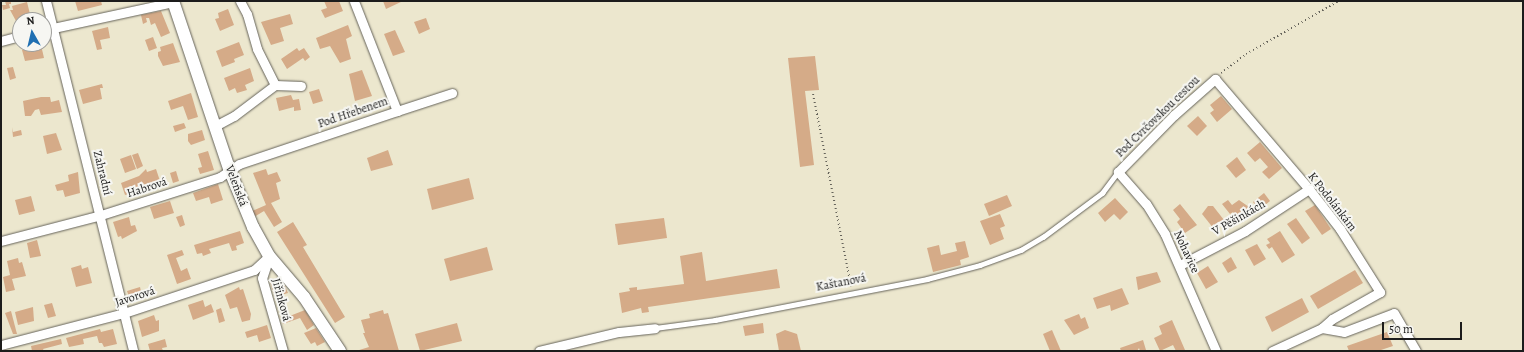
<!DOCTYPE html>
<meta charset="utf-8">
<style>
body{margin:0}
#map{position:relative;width:1524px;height:352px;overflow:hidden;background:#ece7ce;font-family:Alegreya,serif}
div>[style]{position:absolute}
.building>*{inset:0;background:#d5ab88}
.path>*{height:2px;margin-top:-1px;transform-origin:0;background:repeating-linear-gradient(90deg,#65635a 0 1px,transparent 0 4px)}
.roads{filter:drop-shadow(0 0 1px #65635a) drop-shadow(0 0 1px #65635a)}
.lane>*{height:4.5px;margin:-2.25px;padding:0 2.25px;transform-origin:2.25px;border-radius:2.25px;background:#fff}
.street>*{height:9px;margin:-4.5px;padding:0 4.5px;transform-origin:4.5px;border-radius:4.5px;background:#fff}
.secondary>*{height:12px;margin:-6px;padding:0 6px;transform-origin:6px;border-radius:6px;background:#fff}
span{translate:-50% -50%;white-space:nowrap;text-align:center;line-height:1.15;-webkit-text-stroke:4px #f6f6f2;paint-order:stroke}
.street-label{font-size:12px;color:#1c1c1c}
.frame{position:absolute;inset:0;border:2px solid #1c1c1c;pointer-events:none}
.north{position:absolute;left:12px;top:12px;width:40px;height:40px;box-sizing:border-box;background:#f6f6f2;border:1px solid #9f9f9c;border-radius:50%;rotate:352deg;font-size:11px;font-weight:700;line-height:16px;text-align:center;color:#1c1c1c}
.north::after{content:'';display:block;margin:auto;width:14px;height:18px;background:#1f6fb2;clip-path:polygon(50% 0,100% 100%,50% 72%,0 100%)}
.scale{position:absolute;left:1382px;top:322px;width:80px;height:18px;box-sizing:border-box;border:2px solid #1c1c1c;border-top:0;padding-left:5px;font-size:12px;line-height:14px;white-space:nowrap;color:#1c1c1c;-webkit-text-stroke:3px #f6f6f2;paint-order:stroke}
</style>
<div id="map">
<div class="building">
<i style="clip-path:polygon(5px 1px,11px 1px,11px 4px,9px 4px,10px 8px,3px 10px,2px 5px,6px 5px)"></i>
<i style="clip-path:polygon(75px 1px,101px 1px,102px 5px,78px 11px)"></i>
<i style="clip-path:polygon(324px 1px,339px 1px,343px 11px,325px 18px,321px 10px,327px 8px)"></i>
<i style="clip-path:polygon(383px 1px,403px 1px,386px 9px)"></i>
<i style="clip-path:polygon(27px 2px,31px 18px,16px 21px,10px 10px,13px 10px,12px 6px)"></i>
<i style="clip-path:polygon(228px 9px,234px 25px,220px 31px,215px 19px,219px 18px,218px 13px)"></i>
<i style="clip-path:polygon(161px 11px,170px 33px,161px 37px,155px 23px,151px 25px,149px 18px,146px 18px,147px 22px,143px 24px,141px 15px)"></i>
<i style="clip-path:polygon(290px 14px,293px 24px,280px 28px,284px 41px,271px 45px,261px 22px)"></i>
<i style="clip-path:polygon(426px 18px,430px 29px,419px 34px,414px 22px)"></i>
<i style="clip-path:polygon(348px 25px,352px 36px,346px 39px,351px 59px,340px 63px,330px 46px,320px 49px,316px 38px)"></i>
<i style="clip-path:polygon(108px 27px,110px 38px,100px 40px,102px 49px,97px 50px,92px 31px)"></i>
<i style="clip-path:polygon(395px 30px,405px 52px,393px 56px,384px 34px)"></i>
<i style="clip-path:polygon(153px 37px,157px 48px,149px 51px,145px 40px)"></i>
<i style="clip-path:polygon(239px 42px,244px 55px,234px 59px,235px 62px,222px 67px,216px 51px)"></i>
<i style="clip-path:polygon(173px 43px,180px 62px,163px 66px,158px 56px,158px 52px,161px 51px,160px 47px)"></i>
<i style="clip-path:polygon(41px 45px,44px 58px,25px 61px,22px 50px)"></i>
<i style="clip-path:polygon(297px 48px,299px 51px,304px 48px,310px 57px,305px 61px,303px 58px,287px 69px,281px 59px)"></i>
<i style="clip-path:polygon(815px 56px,819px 90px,805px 91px,814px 165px,800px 167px,788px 58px)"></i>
<i style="clip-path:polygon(13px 67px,16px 78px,10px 80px,7px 68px)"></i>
<i style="clip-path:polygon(250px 68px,254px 81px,245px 85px,247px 90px,237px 93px,235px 88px,229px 91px,224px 78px)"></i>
<i style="clip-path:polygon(362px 70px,372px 96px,355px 101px,349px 74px)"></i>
<i style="clip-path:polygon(102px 84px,103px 88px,100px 88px,102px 99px,83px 104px,79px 90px)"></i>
<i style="clip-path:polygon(319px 89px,323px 101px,313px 104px,309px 92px)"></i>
<i style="clip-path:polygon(191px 93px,198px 117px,188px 120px,183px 106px,171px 110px,168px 101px)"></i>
<i style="clip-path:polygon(291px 95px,293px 100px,299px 99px,301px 110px,294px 111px,294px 107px,279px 111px,276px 98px)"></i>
<i style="clip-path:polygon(1221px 96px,1232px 109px,1217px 122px,1210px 113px,1214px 110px,1210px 105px)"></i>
<i style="clip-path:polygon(41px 97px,50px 97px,51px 102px,59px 100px,62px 112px,41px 115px,39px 109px,35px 110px,31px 116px,25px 116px,23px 101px)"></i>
<i style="clip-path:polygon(1198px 116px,1207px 126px,1197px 136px,1187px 126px)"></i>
<i style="clip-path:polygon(184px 123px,186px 128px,175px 132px,173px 126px)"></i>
<i style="clip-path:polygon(12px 127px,13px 132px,21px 130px,22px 135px,13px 137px)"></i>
<i style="clip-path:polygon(202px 130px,205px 140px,191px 145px,188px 141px,188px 134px)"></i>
<i style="clip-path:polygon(56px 133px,62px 150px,47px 154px,43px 136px)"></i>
<i style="clip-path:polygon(1260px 142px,1282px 168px,1269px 179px,1262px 172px,1268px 167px,1260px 158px,1255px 162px,1247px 153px)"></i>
<i style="clip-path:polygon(388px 150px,393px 165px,371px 171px,367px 158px)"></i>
<i style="clip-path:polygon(208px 151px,214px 170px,200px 174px,198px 168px,202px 167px,198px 154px)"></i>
<i style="clip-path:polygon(138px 153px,143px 166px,137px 169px,132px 155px)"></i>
<i style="clip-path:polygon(131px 155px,136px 169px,125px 173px,120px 159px)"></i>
<i style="clip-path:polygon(1237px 157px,1246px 170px,1236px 178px,1226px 166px)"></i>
<i style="clip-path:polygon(146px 169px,147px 172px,156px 169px,161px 184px,125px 195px,121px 183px,139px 176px)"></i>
<i style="clip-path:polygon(266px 169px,268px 175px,277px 172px,281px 181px,276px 183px,280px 199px,271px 203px,282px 222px,274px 227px,264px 211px,254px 217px,252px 211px,266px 205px,253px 173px)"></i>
<i style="clip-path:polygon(176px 171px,179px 181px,173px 183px,170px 173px)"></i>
<i style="clip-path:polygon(78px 172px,80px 193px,65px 197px,63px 190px,57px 191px,55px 185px,69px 181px,68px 175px)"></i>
<i style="clip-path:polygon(469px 178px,474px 199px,432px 210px,427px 189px)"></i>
<i style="clip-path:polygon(218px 184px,223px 200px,211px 204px,209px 197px,196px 201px,193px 193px)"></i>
<i style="clip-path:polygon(1264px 193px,1270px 201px,1259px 210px,1253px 202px)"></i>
<i style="clip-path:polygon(1007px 195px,1012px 206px,989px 216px,984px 204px)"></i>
<i style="clip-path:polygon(31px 196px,35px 211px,19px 215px,15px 200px)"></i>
<i style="clip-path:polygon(1115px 198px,1128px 212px,1120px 220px,1114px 214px,1105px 222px,1098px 213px)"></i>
<i style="clip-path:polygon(1228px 200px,1232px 205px,1239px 200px,1249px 207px,1237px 217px,1233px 212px,1230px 214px,1222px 204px)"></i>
<i style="clip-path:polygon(170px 201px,174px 213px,154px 219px,150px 207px)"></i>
<i style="clip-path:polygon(1180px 204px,1197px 225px,1185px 233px,1177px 222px,1180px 219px,1173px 210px)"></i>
<i style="clip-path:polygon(1315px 205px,1331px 229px,1322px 235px,1305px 211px)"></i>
<i style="clip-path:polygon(1208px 206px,1213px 206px,1224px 220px,1214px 229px,1202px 214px)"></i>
<i style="clip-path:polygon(1000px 214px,1005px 226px,1000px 228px,1004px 239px,990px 245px,980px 221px)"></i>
<i style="clip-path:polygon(182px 215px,185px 225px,180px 227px,176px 217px)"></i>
<i style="clip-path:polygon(129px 217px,131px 226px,135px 225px,137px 231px,122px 239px,121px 236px,118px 237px,113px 222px)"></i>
<i style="clip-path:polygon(664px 218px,667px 238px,618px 245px,615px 224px)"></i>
<i style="clip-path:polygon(1296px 218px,1310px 238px,1302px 244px,1287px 224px)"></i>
<i style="clip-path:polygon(293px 222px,307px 245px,303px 247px,345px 317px,335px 323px,277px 232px)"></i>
<i style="clip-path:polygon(240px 231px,244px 243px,236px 246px,237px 250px,232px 251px,229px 243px,209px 249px,211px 253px,203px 256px,202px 253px,197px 254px,194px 245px)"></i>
<i style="clip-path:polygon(1280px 231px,1295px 255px,1282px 263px,1272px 247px,1269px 249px,1266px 245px,1270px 243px,1267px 239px)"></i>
<i style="clip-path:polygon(37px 240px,41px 256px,30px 258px,27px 243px)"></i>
<i style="clip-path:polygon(965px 241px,969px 257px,960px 260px,961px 265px,933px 272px,927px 248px,939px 245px,941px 255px,957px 251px,955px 243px)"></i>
<i style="clip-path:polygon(1257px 244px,1266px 259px,1254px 266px,1245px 250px)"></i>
<i style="clip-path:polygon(487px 247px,493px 270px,450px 281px,444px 259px)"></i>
<i style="clip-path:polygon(182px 250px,184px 255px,176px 258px,181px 271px,187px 268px,191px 279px,177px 284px,167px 255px)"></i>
<i style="clip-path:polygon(702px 252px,706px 281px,777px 269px,780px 288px,648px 307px,649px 312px,642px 313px,641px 308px,622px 313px,619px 293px,630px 291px,629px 288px,637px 287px,637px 290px,684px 284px,680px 256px)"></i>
<i style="clip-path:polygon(1231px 257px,1237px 268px,1228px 273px,1222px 263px)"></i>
<i style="clip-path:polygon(18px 258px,19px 263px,22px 262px,26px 276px,12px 279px,15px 290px,6px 292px,3px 277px,10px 275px,7px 261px)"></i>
<i style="clip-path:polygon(81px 265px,82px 269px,88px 267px,92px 283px,76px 287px,71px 268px)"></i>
<i style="clip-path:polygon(1208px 266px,1218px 282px,1206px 289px,1197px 273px)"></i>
<i style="clip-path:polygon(1355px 270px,1363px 283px,1318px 309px,1310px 296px)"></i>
<i style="clip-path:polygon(1157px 272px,1161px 282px,1138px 290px,1136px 277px)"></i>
<i style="clip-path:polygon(269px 279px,277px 280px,279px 285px,284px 284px,288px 293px,275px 297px)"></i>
<i style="clip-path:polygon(140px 287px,142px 296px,130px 300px,127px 291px)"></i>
<i style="clip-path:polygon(239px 287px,240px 290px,243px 289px,251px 314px,250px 320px,242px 322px,237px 307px,230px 309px,225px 295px)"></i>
<i style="clip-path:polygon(1122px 288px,1129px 304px,1111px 311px,1110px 305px,1097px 309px,1093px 298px)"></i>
<i style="clip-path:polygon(1302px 298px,1309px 312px,1272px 332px,1265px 317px)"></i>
<i style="clip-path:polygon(203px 300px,205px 307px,211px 304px,214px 312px,193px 320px,188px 305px)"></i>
<i style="clip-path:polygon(52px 303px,56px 316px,48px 318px,44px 305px)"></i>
<i style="clip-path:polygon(33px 307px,34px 321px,18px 325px,15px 312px)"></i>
<i style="clip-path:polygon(221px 308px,225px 321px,219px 323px,216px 310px)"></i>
<i style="clip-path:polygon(305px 310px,314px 325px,307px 330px,300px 318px,283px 324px,282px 319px)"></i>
<i style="clip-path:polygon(383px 310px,384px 314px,388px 313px,399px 351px,356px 351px,369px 347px,363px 333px,365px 333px,361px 320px,370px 318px,369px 314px)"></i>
<i style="clip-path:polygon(11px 311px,17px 334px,13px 334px,5px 313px)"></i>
<i style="clip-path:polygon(1079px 314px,1081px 319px,1085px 317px,1089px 328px,1074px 335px,1064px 320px)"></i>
<i style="clip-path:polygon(154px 315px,156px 321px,159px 320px,159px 331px,142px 337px,138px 321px)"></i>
<i style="clip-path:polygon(1172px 320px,1185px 350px,1176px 351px,1173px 345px,1160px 351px,1154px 338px,1162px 334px,1159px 326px)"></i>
<i style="clip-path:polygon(457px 323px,462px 341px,420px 351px,415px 334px)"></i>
<i style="clip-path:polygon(763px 323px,764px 333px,745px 336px,743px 326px)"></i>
<i style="clip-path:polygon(267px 325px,271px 338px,259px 342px,257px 335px,247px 338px,245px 332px)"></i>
<i style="clip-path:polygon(316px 328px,325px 342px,317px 346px,315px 342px,311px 344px,304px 333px)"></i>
<i style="clip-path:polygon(100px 329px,101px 332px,113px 329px,117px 344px,104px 347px,102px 343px,99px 343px,97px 336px,83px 339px,84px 344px,69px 347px,66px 338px)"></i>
<i style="clip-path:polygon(785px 330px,797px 334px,801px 351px,779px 351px,776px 334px)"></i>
<i style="clip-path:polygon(1052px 330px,1061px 351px,1050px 351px,1043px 334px)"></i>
<i style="clip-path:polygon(1387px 332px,1393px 346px,1378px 351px,1349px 351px,1347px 346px)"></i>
<i style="clip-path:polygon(61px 339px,62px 344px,43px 349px,44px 351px,32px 351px,31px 346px)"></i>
<i style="clip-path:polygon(165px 339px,167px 347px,162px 348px,163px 351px,150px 351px,148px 344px)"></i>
<i style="clip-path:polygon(1143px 340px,1146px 350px,1140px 351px,1139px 348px,1137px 351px,1121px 351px,1120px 348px)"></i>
</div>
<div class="path">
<i style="left:1221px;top:73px;width:31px;rotate:-37deg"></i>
<i style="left:1246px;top:54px;width:107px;rotate:-29.7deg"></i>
<i style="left:813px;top:94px;width:196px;rotate:78.8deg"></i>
</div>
<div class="roads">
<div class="lane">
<i style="left:655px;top:328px;width:61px;rotate:-7.6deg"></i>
<i style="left:715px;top:320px;width:216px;rotate:-10.9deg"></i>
<i style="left:927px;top:279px;width:55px;rotate:-14.8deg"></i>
<i style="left:980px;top:265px;width:44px;rotate:-20.1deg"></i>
<i style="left:1021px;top:250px;width:26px;rotate:-31deg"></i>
<i style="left:1043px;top:237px;width:74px;rotate:-36.7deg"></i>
<i style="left:1102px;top:193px;width:26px;rotate:-53deg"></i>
</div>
<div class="street">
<i style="left:46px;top:1px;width:361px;rotate:76deg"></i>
<i style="left:240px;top:1px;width:15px;rotate:62deg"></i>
<i style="left:247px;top:14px;width:36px;rotate:74deg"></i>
<i style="left:257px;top:49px;width:40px;rotate:63.4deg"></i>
<i style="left:44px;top:30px;width:133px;rotate:-12.2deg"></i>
<i style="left:1px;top:41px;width:20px;rotate:-15deg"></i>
<i style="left:397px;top:111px;width:58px;rotate:-18.1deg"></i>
<i style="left:215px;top:126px;width:21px;rotate:-28deg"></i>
<i style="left:234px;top:116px;width:51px;rotate:-37.1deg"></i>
<i style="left:275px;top:85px;width:26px;rotate:2deg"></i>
<i style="left:1px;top:241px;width:103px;rotate:-14.6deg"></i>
<i style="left:101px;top:215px;width:125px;rotate:-17.7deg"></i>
<i style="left:220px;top:177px;width:23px;rotate:-34deg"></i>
<i style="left:239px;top:164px;width:167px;rotate:-18.5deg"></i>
<i style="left:397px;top:111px;width:118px;rotate:-111.4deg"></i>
<i style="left:269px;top:257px;width:22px;rotate:108deg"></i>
<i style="left:262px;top:278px;width:76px;rotate:74deg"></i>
<i style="left:1180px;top:265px;width:73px;rotate:-27.6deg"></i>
<i style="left:1245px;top:231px;width:77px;rotate:-33.3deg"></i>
<i style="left:1px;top:345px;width:127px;rotate:-14.6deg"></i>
<i style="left:124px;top:313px;width:137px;rotate:-18.3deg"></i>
<i style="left:254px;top:270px;width:21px;rotate:-43deg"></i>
<i style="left:539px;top:351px;width:82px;rotate:-13.4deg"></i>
<i style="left:619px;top:332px;width:36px;rotate:-6deg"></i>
<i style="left:1216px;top:351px;width:128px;rotate:-113.6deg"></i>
<i style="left:1165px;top:234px;width:36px;rotate:-122deg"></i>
<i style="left:1146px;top:204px;width:43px;rotate:-131.2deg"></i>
<i style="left:1118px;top:172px;width:80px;rotate:-45.5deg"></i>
<i style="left:1174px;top:115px;width:55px;rotate:-41.3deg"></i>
<i style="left:1215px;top:79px;width:145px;rotate:49.5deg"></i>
<i style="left:1309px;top:189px;width:51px;rotate:52.2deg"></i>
<i style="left:1340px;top:229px;width:75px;rotate:57.6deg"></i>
<i style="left:1380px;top:292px;width:55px;rotate:150.6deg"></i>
<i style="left:1332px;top:319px;width:13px;rotate:138deg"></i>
<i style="left:1272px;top:351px;width:55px;rotate:-24.7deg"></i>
<i style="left:1322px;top:328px;width:22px;rotate:10deg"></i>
<i style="left:1344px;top:332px;width:53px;rotate:-20.8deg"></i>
<i style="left:1394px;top:313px;width:44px;rotate:59.9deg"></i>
</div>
<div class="secondary">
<i style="left:173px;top:1px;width:179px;rotate:71.5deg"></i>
<i style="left:230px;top:171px;width:61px;rotate:67.7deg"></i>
<i style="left:253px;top:227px;width:33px;rotate:61deg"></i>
<i style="left:269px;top:256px;width:54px;rotate:49.5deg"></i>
<i style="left:304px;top:297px;width:65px;rotate:56.3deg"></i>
</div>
</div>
<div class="street-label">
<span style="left:353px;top:113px;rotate:-19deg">Pod Hřebenem</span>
<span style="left:1158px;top:117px;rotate:-44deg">Pod Cvrčovskou cestou</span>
<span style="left:102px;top:173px;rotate:76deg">Zahradní</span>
<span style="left:236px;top:186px;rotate:69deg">Veleňská</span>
<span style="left:147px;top:188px;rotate:-18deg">Habrová</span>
<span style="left:1332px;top:202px;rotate:52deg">K Podolánkám</span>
<span style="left:1239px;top:218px;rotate:-30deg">V Pěšinkách</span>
<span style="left:1186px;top:252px;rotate:65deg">Nohavice</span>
<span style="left:841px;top:283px;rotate:-11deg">Kaštanová</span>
<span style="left:135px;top:297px;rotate:-18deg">Javorová</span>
<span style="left:281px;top:300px;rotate:75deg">Jiřinková</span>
</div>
<div class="frame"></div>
<div class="north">N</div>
<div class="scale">50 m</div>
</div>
